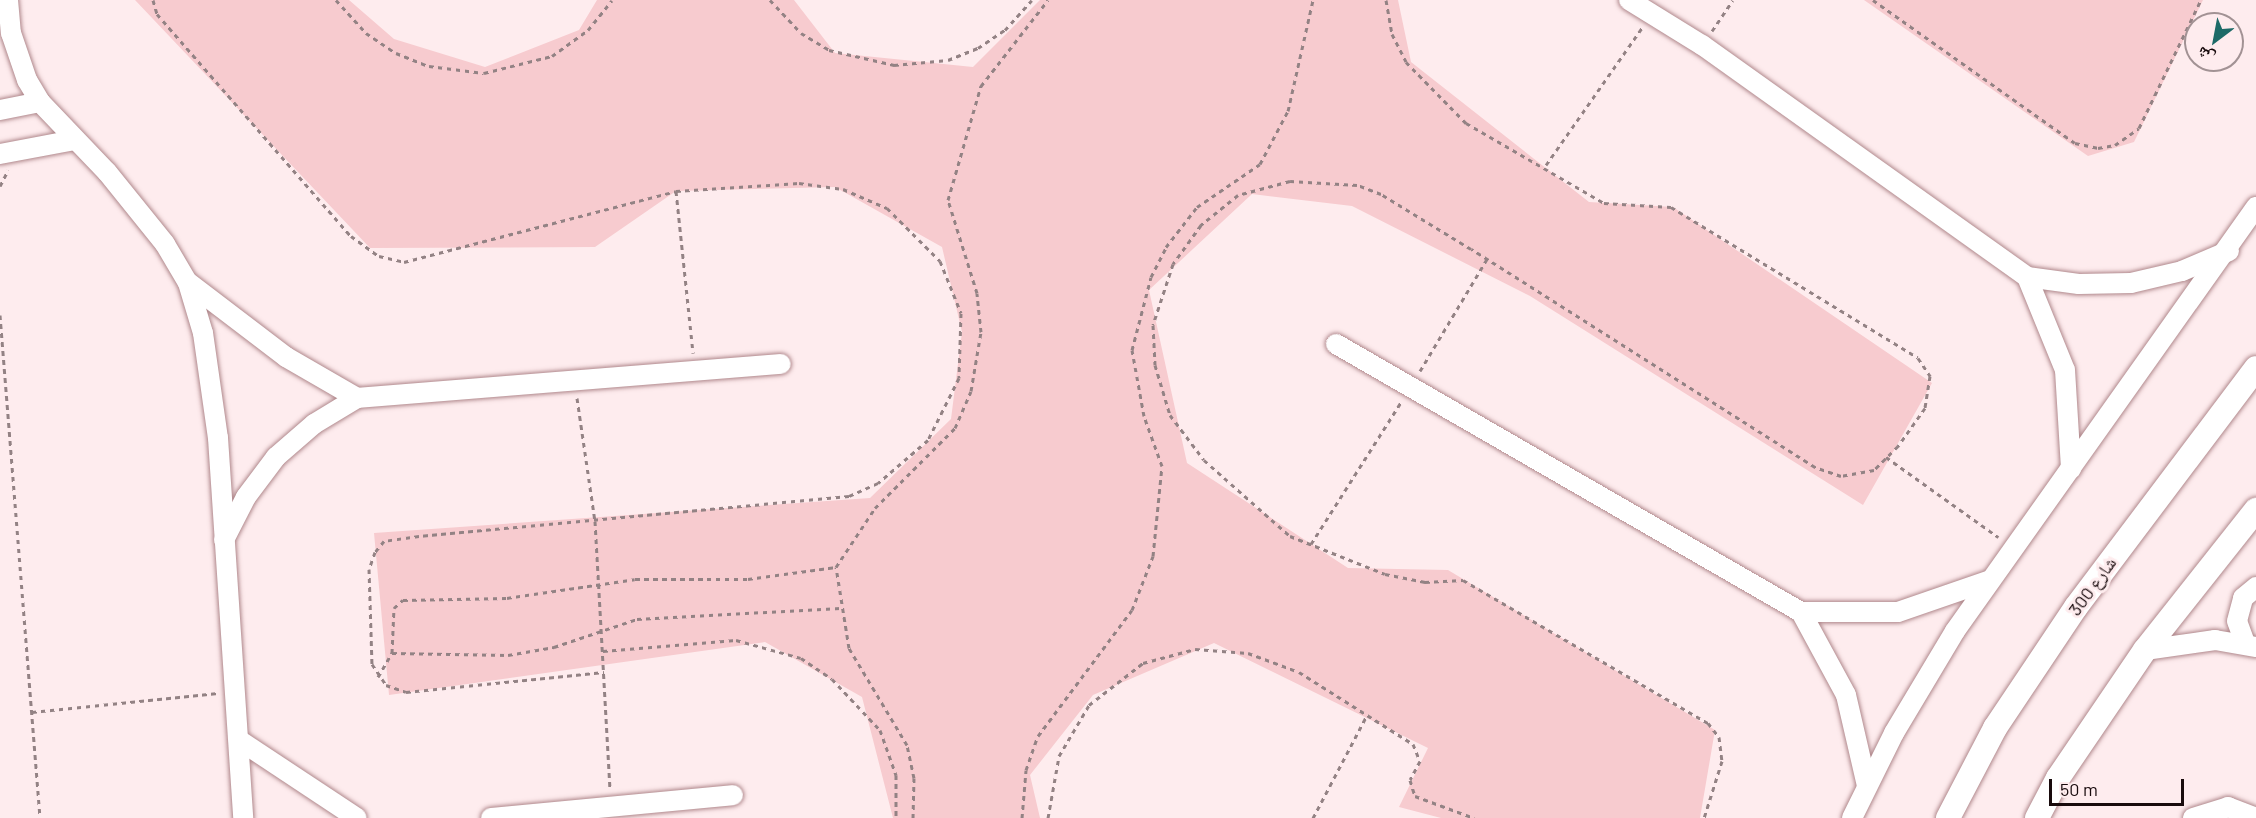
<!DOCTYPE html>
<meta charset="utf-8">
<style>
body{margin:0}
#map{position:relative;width:2256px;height:818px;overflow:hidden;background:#feecee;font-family:Barlow,"Noto Naskh Arabic",sans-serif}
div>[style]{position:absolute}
.green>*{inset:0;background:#f7cbcf}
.path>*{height:3px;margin-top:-1.5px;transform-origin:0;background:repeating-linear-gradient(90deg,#938284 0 4.5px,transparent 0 9px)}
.roads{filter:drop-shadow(0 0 2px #b0888c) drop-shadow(0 0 2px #b0888c)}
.minor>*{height:20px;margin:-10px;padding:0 10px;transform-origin:10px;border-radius:10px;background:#fff}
.tertiary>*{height:24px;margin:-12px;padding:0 12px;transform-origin:12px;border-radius:12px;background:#fff}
span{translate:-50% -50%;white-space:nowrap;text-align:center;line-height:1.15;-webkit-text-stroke:6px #feecee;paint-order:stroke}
.street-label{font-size:18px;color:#190b0d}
.north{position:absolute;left:2184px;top:12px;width:60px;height:60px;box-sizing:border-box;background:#feecee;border:2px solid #a29294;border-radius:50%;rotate:212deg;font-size:16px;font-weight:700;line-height:24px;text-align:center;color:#190b0d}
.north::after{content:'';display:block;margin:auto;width:21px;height:27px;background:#1d6a67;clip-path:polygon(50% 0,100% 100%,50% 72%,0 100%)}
.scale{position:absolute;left:2049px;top:779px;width:135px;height:27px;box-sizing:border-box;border:3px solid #190b0d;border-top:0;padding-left:8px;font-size:18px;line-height:21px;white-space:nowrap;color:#190b0d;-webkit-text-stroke:4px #feecee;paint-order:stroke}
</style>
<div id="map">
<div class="green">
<i style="clip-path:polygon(135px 0,349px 0,394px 39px,485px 67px,579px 30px,597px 0,794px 0,835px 53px,973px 67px,1040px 0,1398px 0,1411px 62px,1589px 202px,1673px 207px,1932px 383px,1863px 505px,1530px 296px,1352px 206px,1252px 194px,1149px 290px,1187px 463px,1348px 568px,1448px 570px,1715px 730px,1700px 818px,1441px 818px,1399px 807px,1428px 748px,1214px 643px,1093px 695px,1030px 775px,1040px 818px,893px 818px,862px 697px,765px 642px,389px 695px,374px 533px,870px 498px,951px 419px,962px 332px,942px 247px,835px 187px,676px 191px,595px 247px,370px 248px)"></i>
<i style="clip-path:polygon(1864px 0,2203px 0,2134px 142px,2088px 156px)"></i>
</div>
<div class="path">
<i style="left:153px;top:0;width:15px;rotate:74deg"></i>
<i style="left:157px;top:14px;width:295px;rotate:48.9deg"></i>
<i style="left:351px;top:236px;width:34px;rotate:36deg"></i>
<i style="left:379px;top:256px;width:26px;rotate:13deg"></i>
<i style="left:404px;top:262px;width:281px;rotate:-14.6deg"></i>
<i style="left:676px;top:191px;width:123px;rotate:-3.7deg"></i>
<i style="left:799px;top:183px;width:44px;rotate:7.8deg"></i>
<i style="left:843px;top:189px;width:48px;rotate:23.4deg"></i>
<i style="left:887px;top:208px;width:75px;rotate:45deg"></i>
<i style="left:940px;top:261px;width:56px;rotate:68deg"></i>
<i style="left:961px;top:313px;width:65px;rotate:91.8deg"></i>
<i style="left:959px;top:378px;width:69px;rotate:116.6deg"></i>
<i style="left:928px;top:440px;width:66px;rotate:139.3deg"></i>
<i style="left:878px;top:483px;width:32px;rotate:156deg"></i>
<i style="left:849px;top:496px;width:432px;rotate:174.7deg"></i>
<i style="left:419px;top:536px;width:35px;rotate:172deg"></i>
<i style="left:384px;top:541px;width:14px;rotate:129deg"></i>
<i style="left:375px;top:552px;width:18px;rotate:109deg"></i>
<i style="left:369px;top:569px;width:95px;rotate:88.2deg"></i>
<i style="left:372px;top:664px;width:25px;rotate:56deg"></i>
<i style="left:386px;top:685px;width:21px;rotate:19deg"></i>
<i style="left:406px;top:692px;width:199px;rotate:-5.8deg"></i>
<i style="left:336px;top:0;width:45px;rotate:47.7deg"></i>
<i style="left:366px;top:33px;width:36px;rotate:34deg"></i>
<i style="left:396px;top:53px;width:35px;rotate:22deg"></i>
<i style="left:429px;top:66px;width:55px;rotate:7.3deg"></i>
<i style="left:484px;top:73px;width:70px;rotate:-14deg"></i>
<i style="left:552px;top:56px;width:44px;rotate:-35.8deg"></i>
<i style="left:588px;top:30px;width:38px;rotate:-51deg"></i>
<i style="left:770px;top:0;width:45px;rotate:46.8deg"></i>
<i style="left:801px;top:33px;width:33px;rotate:31deg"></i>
<i style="left:829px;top:50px;width:67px;rotate:13deg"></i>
<i style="left:894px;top:65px;width:54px;rotate:-5.3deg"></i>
<i style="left:948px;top:60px;width:32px;rotate:-22deg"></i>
<i style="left:978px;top:48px;width:32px;rotate:-34deg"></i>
<i style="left:1005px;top:30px;width:40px;rotate:-48deg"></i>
<i style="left:1386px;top:0;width:35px;rotate:80deg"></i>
<i style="left:1392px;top:34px;width:31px;rotate:63deg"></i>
<i style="left:1406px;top:62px;width:86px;rotate:45.5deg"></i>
<i style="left:1466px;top:123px;width:160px;rotate:30.1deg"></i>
<i style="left:1604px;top:203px;width:67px;rotate:3.4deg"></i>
<i style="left:1671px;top:207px;width:289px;rotate:31.4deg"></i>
<i style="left:1918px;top:358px;width:22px;rotate:56deg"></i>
<i style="left:1930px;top:376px;width:32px;rotate:99deg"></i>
<i style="left:1925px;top:408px;width:47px;rotate:125.4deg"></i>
<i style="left:1898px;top:446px;width:34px;rotate:135deg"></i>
<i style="left:1874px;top:470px;width:34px;rotate:170deg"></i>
<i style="left:1841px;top:476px;width:28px;rotate:-161deg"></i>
<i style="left:1815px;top:467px;width:407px;rotate:-147.6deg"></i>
<i style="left:1471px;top:249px;width:105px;rotate:-148.6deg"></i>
<i style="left:1381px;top:194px;width:26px;rotate:-159deg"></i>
<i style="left:1357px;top:185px;width:67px;rotate:-176.6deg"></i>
<i style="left:1290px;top:181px;width:54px;rotate:164.9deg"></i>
<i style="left:1238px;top:195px;width:48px;rotate:141deg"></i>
<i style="left:1201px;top:225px;width:48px;rotate:125.7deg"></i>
<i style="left:1173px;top:264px;width:64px;rotate:108.2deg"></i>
<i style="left:1153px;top:325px;width:40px;rotate:87.1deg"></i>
<i style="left:1155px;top:365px;width:52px;rotate:73.3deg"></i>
<i style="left:1170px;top:415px;width:56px;rotate:52.9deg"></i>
<i style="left:1204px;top:460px;width:115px;rotate:41.5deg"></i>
<i style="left:1290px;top:536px;width:102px;rotate:21.8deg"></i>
<i style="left:1385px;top:574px;width:41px;rotate:11.3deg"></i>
<i style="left:1425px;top:582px;width:38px;rotate:-3deg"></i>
<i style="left:1463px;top:580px;width:284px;rotate:30.3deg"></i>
<i style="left:1708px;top:723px;width:18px;rotate:52deg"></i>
<i style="left:1719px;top:737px;width:24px;rotate:83deg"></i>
<i style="left:1722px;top:761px;width:60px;rotate:107.5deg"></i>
<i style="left:1873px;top:0;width:247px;rotate:35.3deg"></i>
<i style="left:2075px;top:143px;width:24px;rotate:12deg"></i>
<i style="left:2098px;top:148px;width:17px;rotate:-10deg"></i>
<i style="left:2115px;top:145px;width:29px;rotate:-35deg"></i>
<i style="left:2139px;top:128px;width:142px;rotate:-64.2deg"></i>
<i style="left:1712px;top:31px;width:37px;rotate:-56deg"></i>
<i style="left:1546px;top:165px;width:167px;rotate:-55deg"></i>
<i style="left:0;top:186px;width:18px;rotate:-63deg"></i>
<i style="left:676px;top:191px;width:163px;rotate:84deg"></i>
<i style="left:0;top:315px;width:505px;rotate:85.45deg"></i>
<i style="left:1420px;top:371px;width:131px;rotate:-59.1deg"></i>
<i style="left:577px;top:398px;width:124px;rotate:81.7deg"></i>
<i style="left:595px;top:521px;width:267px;rotate:86.8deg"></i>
<i style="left:1886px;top:457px;width:138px;rotate:35.5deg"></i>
<i style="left:1311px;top:544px;width:168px;rotate:-57.6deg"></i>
<i style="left:603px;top:651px;width:133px;rotate:-4.7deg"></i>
<i style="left:736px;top:640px;width:67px;rotate:15.5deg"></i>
<i style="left:801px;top:658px;width:37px;rotate:34deg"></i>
<i style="left:832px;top:679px;width:70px;rotate:46.7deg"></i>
<i style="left:880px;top:730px;width:48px;rotate:70.4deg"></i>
<i style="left:896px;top:775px;width:43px;rotate:90deg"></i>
<i style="left:392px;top:653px;width:116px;rotate:1deg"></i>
<i style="left:508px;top:655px;width:47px;rotate:-9.9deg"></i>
<i style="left:554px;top:647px;width:88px;rotate:-18.6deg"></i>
<i style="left:637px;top:619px;width:204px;rotate:-3.1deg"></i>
<i style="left:378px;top:677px;width:28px;rotate:-60deg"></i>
<i style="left:392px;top:653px;width:45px;rotate:-87.5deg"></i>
<i style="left:394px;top:608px;width:12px;rotate:-42deg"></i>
<i style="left:403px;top:600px;width:104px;rotate:-1.1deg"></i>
<i style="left:507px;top:598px;width:129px;rotate:-8.4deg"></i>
<i style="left:635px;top:579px;width:113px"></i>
<i style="left:748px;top:579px;width:89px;rotate:-7.8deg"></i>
<i style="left:32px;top:712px;width:187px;rotate:-5.8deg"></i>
<i style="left:913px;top:818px;width:40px;rotate:-88.6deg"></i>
<i style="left:914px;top:778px;width:34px;rotate:-102deg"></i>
<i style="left:907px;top:745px;width:113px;rotate:-120.9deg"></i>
<i style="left:849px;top:648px;width:82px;rotate:-99.1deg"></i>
<i style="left:836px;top:567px;width:71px;rotate:-56.5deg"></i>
<i style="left:875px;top:508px;width:113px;rotate:-45deg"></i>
<i style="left:955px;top:428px;width:40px;rotate:-66.6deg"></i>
<i style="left:971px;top:391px;width:60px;rotate:-80.4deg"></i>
<i style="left:981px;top:332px;width:39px;rotate:-96deg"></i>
<i style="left:977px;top:293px;width:97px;rotate:-107.3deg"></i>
<i style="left:948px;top:200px;width:119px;rotate:-73.9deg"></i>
<i style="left:981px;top:86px;width:109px;rotate:-52.1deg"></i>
<i style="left:1022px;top:818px;width:48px;rotate:-85.2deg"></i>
<i style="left:1026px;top:770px;width:36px;rotate:-71deg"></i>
<i style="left:1038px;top:736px;width:157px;rotate:-53.3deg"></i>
<i style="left:1132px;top:610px;width:58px;rotate:-68.7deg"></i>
<i style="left:1153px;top:556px;width:90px;rotate:-84.3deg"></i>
<i style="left:1162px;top:466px;width:53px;rotate:-109.8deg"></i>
<i style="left:1144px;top:416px;width:67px;rotate:-100.3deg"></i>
<i style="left:1132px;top:350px;width:75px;rotate:-75.4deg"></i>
<i style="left:1151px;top:277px;width:34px;rotate:-63deg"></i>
<i style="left:1166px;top:247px;width:51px;rotate:-52.2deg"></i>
<i style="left:1197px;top:207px;width:76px;rotate:-34.3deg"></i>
<i style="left:1260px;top:164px;width:60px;rotate:-62.2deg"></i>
<i style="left:1288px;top:111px;width:114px;rotate:-77.3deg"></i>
<i style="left:1048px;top:818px;width:63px;rotate:-79.9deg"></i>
<i style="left:1059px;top:756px;width:59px;rotate:-59.5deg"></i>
<i style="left:1089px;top:705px;width:68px;rotate:-37.9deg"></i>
<i style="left:1143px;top:663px;width:54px;rotate:-15.1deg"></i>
<i style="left:1195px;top:649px;width:53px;rotate:4.3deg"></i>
<i style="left:1248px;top:653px;width:54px;rotate:20.4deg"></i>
<i style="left:1299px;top:672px;width:135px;rotate:32.3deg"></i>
<i style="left:1413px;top:744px;width:18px;rotate:68deg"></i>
<i style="left:1420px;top:761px;width:21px;rotate:118deg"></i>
<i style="left:1410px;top:780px;width:17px;rotate:73deg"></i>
<i style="left:1415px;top:796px;width:63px;rotate:20.4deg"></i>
<i style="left:1313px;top:818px;width:116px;rotate:-62.3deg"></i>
</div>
<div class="roads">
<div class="minor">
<i style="left:8px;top:0;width:33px;rotate:85deg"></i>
<i style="left:11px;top:33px;width:50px;rotate:71.2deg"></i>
<i style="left:27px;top:80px;width:26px;rotate:59deg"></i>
<i style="left:40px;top:102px;width:97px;rotate:46.3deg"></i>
<i style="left:107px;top:172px;width:92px;rotate:51.1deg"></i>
<i style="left:165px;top:244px;width:45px;rotate:59.5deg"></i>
<i style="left:188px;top:283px;width:52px;rotate:73.3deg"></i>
<i style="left:203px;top:333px;width:106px;rotate:81.9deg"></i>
<i style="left:218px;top:438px;width:381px;rotate:86.2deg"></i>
<i style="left:1629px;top:0;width:86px;rotate:31.7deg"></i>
<i style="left:1702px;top:45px;width:399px;rotate:35.5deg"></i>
<i style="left:2027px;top:277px;width:52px;rotate:7.7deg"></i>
<i style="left:2079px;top:284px;width:52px;rotate:-1.1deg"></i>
<i style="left:2131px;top:283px;width:52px;rotate:-13.2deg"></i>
<i style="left:2182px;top:271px;width:51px;rotate:-23.1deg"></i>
<i style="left:0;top:110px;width:41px;rotate:-11.3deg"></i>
<i style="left:0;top:154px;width:75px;rotate:-10.7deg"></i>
<i style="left:2027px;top:277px;width:100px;rotate:67.8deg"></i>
<i style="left:2065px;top:370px;width:99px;rotate:86.5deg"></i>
<i style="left:189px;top:283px;width:122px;rotate:37.3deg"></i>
<i style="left:286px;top:357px;width:82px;rotate:30deg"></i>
<i style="left:1336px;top:344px;width:537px;rotate:29.96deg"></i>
<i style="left:1801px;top:612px;width:97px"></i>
<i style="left:1898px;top:612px;width:95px;rotate:-19deg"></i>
<i style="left:224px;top:540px;width:48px;rotate:-62.9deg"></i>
<i style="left:246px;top:497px;width:50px;rotate:-53.1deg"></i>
<i style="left:276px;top:457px;width:50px;rotate:-41deg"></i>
<i style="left:314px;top:424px;width:50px;rotate:-31.2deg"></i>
<i style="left:357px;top:398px;width:425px;rotate:-4.6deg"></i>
<i style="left:1801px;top:612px;width:94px;rotate:61.5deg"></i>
<i style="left:1846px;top:695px;width:93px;rotate:77deg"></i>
<i style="left:2245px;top:643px;width:23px;rotate:-110deg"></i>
<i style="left:2237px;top:621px;width:24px;rotate:-75deg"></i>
<i style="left:2243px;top:598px;width:17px;rotate:-40deg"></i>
<i style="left:2145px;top:650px;width:71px;rotate:-8.1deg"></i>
<i style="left:2215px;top:640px;width:42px;rotate:9.7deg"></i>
<i style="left:239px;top:740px;width:141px;rotate:33.5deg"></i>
<i style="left:491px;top:818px;width:243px;rotate:-5.4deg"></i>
<i style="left:1852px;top:818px;width:95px;rotate:-63.7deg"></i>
<i style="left:1894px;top:733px;width:119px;rotate:-59.1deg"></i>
<i style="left:1955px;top:631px;width:520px;rotate:-54.63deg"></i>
<i style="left:2193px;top:818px;width:37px;rotate:-17deg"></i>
<i style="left:2228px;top:807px;width:30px;rotate:21deg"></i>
</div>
<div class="tertiary">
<i style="left:1948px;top:818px;width:102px;rotate:-62.4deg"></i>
<i style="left:1995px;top:728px;width:146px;rotate:-56.2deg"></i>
<i style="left:2076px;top:607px;width:299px;rotate:-53deg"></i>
<i style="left:2037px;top:818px;width:45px;rotate:-62.3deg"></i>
<i style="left:2058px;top:778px;width:155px;rotate:-55.8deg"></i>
<i style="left:2145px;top:650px;width:179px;rotate:-51.6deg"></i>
</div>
</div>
<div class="street-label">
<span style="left:2092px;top:586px;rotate:-54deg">شارع 300</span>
</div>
<div class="north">ش</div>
<div class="scale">50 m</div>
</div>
